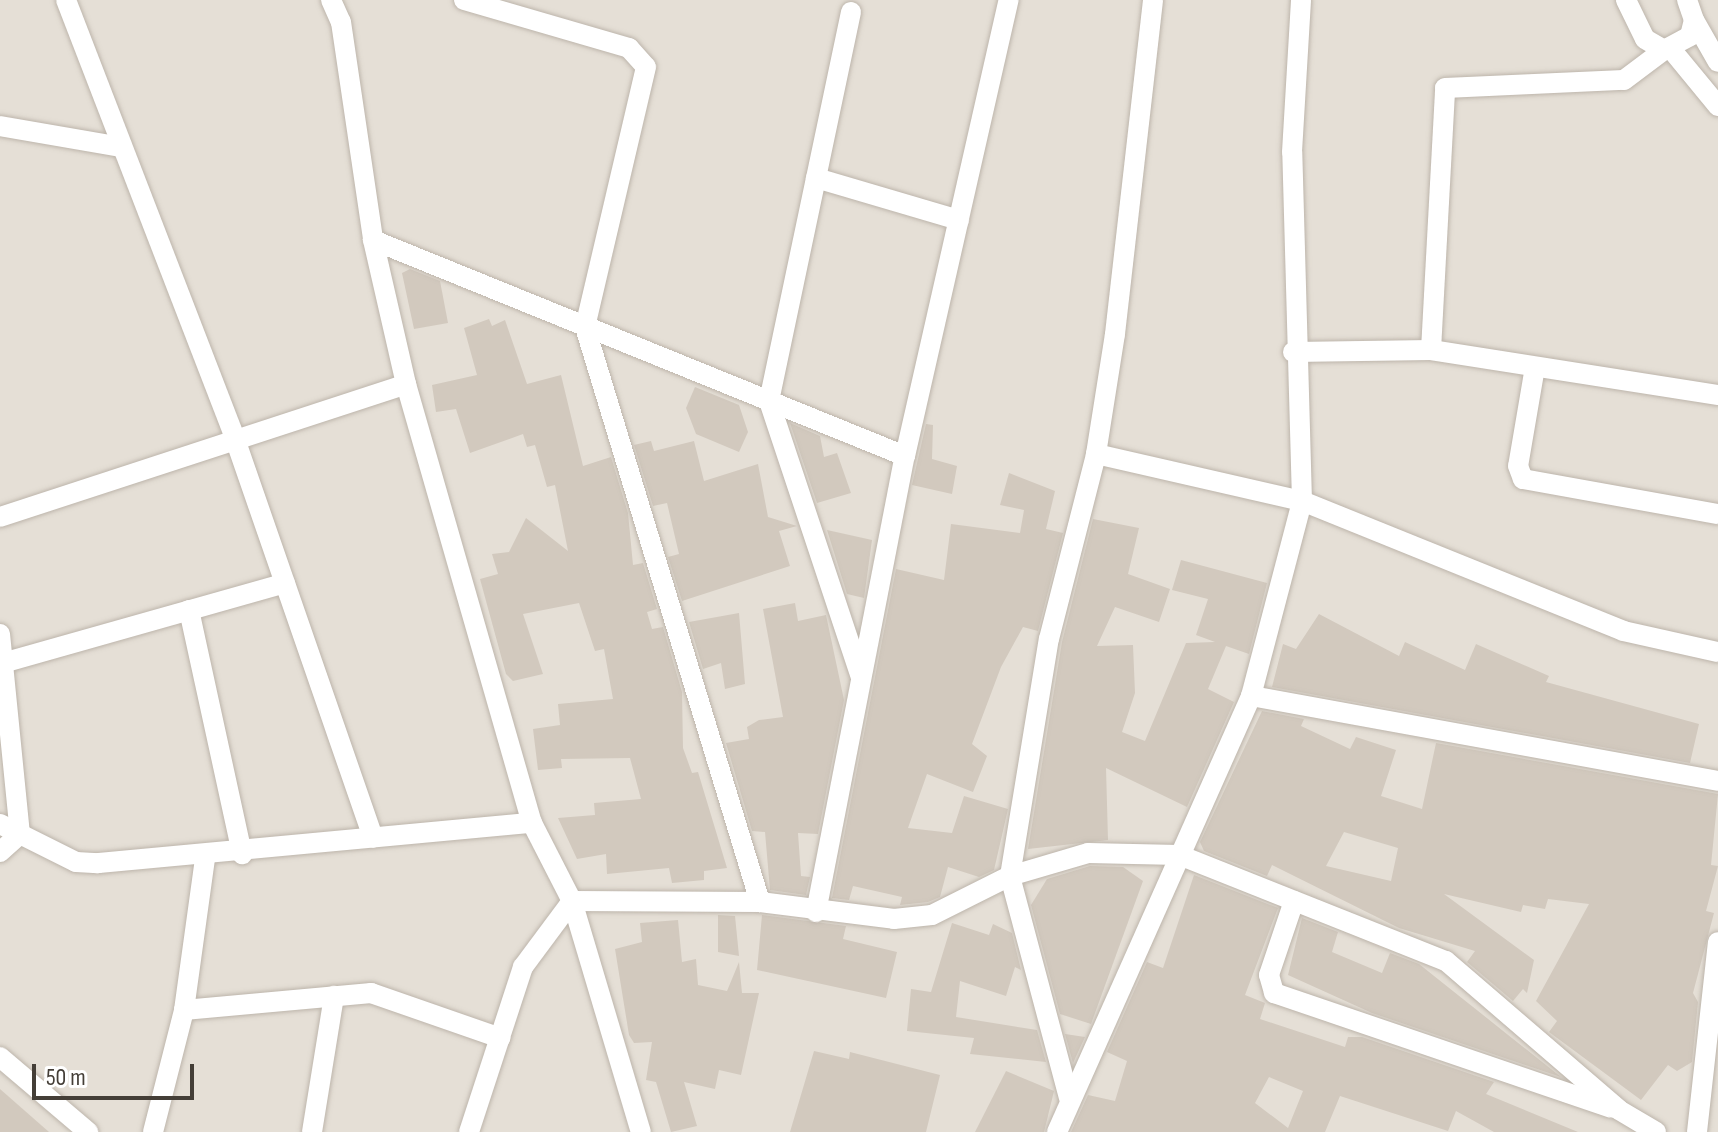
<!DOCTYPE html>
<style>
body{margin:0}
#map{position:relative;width:1718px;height:1132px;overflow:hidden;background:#f2eee7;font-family:"Sofia Sans Condensed",sans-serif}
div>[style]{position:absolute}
.residential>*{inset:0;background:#e5dfd6}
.building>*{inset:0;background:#d2c9be}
.roads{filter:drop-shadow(0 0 2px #bdb5ab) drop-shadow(0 0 2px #bdb5ab)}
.minor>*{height:20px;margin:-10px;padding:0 10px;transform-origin:10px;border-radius:10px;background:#fff}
span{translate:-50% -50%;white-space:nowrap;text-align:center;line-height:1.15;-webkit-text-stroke:6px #fff;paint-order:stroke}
.scale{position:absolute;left:32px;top:1064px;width:162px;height:36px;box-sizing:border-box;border:4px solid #443e37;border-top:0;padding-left:10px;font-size:24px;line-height:28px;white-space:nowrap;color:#443e37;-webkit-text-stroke:6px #fff;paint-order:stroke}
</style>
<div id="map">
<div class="residential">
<i style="clip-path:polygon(0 0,1718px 0,1718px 1132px,0 1132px)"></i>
</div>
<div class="building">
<i style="clip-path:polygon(410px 269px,440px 281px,448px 323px,414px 329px,402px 273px)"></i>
<i style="clip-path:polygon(489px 319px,492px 326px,505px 320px,527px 384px,561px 375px,583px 466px,611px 457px,628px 513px,633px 565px,643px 563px,657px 609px,647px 612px,652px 629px,663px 627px,682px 692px,683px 748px,692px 773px,698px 772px,727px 868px,704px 871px,704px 880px,672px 883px,669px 868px,607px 874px,606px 854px,577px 859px,558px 818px,595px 815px,594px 803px,641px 799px,630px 758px,561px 759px,562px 768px,538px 770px,533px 729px,560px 725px,558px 704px,613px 699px,604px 649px,595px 651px,579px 603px,523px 614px,543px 674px,513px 681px,506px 674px,480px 579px,498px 574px,492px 554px,509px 552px,526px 518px,568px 551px,555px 485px,547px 487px,535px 445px,527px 447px,523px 434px,470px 453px,456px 409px,436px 412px,432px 385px,477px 375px,464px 328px)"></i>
<i style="clip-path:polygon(695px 387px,739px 405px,748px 432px,739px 452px,696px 434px,686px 408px)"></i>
<i style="clip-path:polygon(790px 423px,820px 436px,824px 457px,837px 453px,851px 493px,817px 503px)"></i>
<i style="clip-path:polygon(926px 424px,933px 425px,932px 459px,957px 466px,952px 494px,912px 485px)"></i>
<i style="clip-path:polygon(651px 441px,654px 451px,694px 441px,704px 481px,758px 464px,768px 517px,797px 526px,779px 531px,790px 566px,682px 601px,668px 557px,679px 554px,667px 503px,653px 506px,634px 445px)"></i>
<i style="clip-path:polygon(1009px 473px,1055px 491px,1046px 529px,1063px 533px,1038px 631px,1023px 627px,1001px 667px,972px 744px,987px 756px,973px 792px,927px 774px,908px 828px,952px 833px,964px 796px,1008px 809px,994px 870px,979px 877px,948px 867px,940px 897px,928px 902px,900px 905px,902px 897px,853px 886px,849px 900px,832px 898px,896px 569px,944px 580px,951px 524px,1020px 533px,1024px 510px,1000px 505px)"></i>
<i style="clip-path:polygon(1093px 519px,1139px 528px,1128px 574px,1170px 589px,1159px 622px,1115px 607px,1097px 646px,1133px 645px,1135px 693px,1122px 732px,1145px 741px,1186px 643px,1215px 642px,1196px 635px,1208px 599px,1172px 590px,1181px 560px,1267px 583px,1249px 654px,1226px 646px,1208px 689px,1234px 702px,1187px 807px,1106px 768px,1108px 840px,1028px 849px,1062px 642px)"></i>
<i style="clip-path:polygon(827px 530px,872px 540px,864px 598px,847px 594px)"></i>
<i style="clip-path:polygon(795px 603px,798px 621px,826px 615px,844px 700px,818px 834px,798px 833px,801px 876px,810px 877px,806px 895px,770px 890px,765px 832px,752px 831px,726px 743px,749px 739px,747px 727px,759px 720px,783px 717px,763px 609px)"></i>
<i style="clip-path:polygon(739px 613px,745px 684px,725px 689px,721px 663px,703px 669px,689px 622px)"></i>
<i style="clip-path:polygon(1319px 614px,1399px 656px,1405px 642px,1465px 670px,1476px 644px,1549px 676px,1546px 682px,1699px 724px,1690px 763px,1272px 687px,1283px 644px,1296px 649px)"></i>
<i style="clip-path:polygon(evenodd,1262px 711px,1304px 719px,1301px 726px,1350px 749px,1356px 737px,1396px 750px,1381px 796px,1422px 809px,1436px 743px,1718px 794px,1711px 865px,1718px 866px,1706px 911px,1714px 913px,1693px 993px,1698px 1002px,1692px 1062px,1677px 1071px,1668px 1065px,1641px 1100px,1549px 1032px,1557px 1021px,1536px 1001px,1589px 904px,1548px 899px,1545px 909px,1523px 905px,1521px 912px,1444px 894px,1534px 960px,1527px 993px,1523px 989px,1513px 1001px,1467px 962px,1475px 951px,1399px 928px,1272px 865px,1267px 876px,1204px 851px,1200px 842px,1262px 711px,1344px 832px,1398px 848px,1391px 881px,1326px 866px,1344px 832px)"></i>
<i style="clip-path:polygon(1090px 866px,1123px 867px,1143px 881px,1091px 1024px,1060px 1014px,1031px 905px,1047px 879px)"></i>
<i style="clip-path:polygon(evenodd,1194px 875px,1278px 908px,1245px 995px,1265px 1003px,1260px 1019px,1345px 1047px,1348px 1037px,1362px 1037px,1494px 1082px,1486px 1094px,1578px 1132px,1494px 1132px,1456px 1111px,1448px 1131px,1340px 1096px,1325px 1132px,1071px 1132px,1088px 1095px,1115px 1101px,1127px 1061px,1107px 1052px,1147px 962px,1163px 968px,1194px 875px,1269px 1077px,1303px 1091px,1288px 1128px,1255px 1103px,1269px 1077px)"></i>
<i style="clip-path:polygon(718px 915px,735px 916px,739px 956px,718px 952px)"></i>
<i style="clip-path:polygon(762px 915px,846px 926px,843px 939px,897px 952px,886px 998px,757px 970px)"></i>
<i style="clip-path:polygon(1302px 918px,1338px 932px,1332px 952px,1382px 973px,1390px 953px,1419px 964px,1561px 1077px,1372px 1013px,1288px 975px)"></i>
<i style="clip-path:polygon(678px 920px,682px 962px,696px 959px,698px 985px,727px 991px,739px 962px,742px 993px,759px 993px,741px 1075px,719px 1070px,715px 1089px,684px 1082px,697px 1126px,671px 1132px,656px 1082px,646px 1080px,652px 1042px,634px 1043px,629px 1035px,615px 949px,642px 942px,640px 923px)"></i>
<i style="clip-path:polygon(952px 923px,989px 935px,993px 924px,1012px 933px,1021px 970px,1015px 967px,1006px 996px,960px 981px,956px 1017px,1037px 1030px,1046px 1062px,970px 1054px,974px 1038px,907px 1031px,911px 989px,931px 992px)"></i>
<i style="clip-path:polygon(1065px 1034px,1085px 1037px,1073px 1063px)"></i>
<i style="clip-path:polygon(814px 1051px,849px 1059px,850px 1052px,940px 1075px,926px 1132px,790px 1132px)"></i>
<i style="clip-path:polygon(1006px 1071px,1054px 1091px,1044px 1132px,975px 1132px)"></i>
<i style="clip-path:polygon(0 1089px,49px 1132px,0 1132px)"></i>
</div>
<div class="roads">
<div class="minor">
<i style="left:66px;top:0;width:467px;rotate:68.9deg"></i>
<i style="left:234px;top:436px;width:425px;rotate:70.9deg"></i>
<i style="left:331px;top:0;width:24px;rotate:66deg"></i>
<i style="left:341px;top:22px;width:220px;rotate:81.6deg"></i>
<i style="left:373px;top:240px;width:148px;rotate:77.1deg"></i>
<i style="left:406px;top:384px;width:457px;rotate:74deg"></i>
<i style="left:532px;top:823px;width:88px;rotate:62.9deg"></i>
<i style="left:572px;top:901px;width:241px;rotate:73.4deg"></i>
<i style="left:464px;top:0;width:172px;rotate:16.2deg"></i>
<i style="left:629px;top:48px;width:25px;rotate:48deg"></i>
<i style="left:646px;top:67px;width:267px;rotate:103.2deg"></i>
<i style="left:585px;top:327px;width:601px;rotate:73.07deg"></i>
<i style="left:1626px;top:0;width:43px;rotate:64deg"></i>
<i style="left:1645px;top:39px;width:22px;rotate:30deg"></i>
<i style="left:1664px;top:50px;width:30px;rotate:-28deg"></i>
<i style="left:1690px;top:36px;width:16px;rotate:-76deg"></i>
<i style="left:1694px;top:20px;width:21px;rotate:-109deg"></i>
<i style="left:851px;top:12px;width:398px;rotate:101.9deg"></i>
<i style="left:769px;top:401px;width:291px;rotate:71.6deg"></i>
<i style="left:1694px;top:20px;width:48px;rotate:60.3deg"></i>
<i style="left:1671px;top:49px;width:74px;rotate:50.5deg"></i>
<i style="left:0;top:126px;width:124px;rotate:9.8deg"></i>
<i style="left:816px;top:178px;width:149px;rotate:16.4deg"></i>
<i style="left:373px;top:240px;width:574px;rotate:22.1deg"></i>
<i style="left:1431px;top:350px;width:262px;rotate:-86.9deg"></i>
<i style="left:1445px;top:88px;width:179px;rotate:-2.6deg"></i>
<i style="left:1624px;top:80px;width:50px;rotate:-36.9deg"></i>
<i style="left:1293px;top:352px;width:138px;rotate:-0.8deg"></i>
<i style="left:1431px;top:350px;width:291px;rotate:8.9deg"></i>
<i style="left:1535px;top:367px;width:100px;rotate:99.7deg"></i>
<i style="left:1518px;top:466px;width:14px;rotate:69deg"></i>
<i style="left:1523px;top:479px;width:198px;rotate:10.2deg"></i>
<i style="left:1096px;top:454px;width:211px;rotate:12.9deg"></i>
<i style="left:1302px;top:501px;width:346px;rotate:22deg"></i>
<i style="left:1623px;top:631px;width:97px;rotate:12.5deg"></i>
<i style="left:0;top:517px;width:427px;rotate:-18.1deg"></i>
<i style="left:189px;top:610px;width:250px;rotate:77.7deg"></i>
<i style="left:0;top:634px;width:201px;rotate:84.3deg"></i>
<i style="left:20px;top:834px;width:27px;rotate:138deg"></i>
<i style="left:3px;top:663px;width:293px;rotate:-15.8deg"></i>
<i style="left:1251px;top:696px;width:475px;rotate:10.3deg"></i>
<i style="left:0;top:824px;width:85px;rotate:26.6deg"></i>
<i style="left:76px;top:862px;width:22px;rotate:3deg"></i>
<i style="left:98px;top:863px;width:436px;rotate:-5.3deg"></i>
<i style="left:1294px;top:901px;width:78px;rotate:108.7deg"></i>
<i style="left:1269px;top:975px;width:19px;rotate:74deg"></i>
<i style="left:1274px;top:993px;width:356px;rotate:18.8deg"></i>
<i style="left:816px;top:912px;width:465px;rotate:-79deg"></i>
<i style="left:905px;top:456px;width:468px;rotate:-77.2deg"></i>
<i style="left:184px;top:1010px;width:188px;rotate:-5.2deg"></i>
<i style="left:371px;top:993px;width:137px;rotate:19.2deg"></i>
<i style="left:0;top:1057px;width:116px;rotate:40.4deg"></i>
<i style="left:1069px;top:1098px;width:230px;rotate:-104.9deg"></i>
<i style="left:1010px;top:876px;width:240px;rotate:-80.7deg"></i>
<i style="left:1049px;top:639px;width:191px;rotate:-75.7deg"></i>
<i style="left:1096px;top:454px;width:121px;rotate:-81deg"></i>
<i style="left:1115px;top:334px;width:336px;rotate:-83.5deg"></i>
<i style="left:153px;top:1132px;width:126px;rotate:-75.7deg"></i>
<i style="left:184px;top:1010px;width:153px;rotate:-82.1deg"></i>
<i style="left:312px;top:1132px;width:138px;rotate:-80.8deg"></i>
<i style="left:469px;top:1132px;width:174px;rotate:-71.9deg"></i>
<i style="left:523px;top:967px;width:82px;rotate:-53.4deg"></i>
<i style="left:572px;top:901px;width:188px;rotate:0.3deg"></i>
<i style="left:760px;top:902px;width:135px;rotate:7.2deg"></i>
<i style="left:894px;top:919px;width:38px;rotate:-6deg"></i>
<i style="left:932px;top:915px;width:87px;rotate:-26.6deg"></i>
<i style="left:1010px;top:876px;width:81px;rotate:-16.4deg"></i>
<i style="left:1088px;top:853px;width:91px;rotate:1.3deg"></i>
<i style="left:1179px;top:855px;width:287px;rotate:21.7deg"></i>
<i style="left:1446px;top:961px;width:228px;rotate:40.7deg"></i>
<i style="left:1619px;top:1110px;width:43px;rotate:30.7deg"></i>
<i style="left:1057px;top:1132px;width:477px;rotate:-66deg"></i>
<i style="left:1251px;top:696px;width:202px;rotate:-75.3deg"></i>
<i style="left:1302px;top:501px;width:349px;rotate:-91.6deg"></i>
<i style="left:1292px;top:152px;width:152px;rotate:-86.6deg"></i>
<i style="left:1697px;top:1132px;width:191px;rotate:-83.7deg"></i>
</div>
</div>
<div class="scale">50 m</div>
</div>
